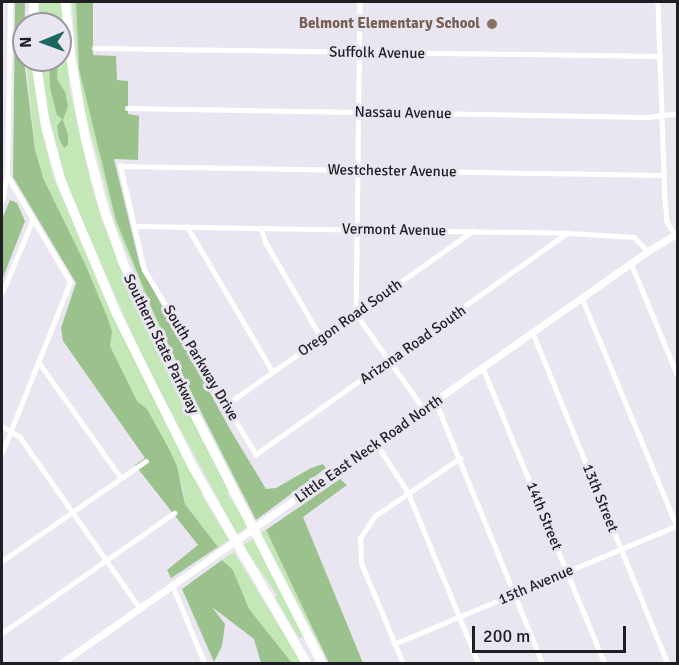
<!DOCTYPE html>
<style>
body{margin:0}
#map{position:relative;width:679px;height:665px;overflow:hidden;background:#eae6f1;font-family:Signika,sans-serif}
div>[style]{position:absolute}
.green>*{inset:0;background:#c4e7b7}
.forest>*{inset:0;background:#9bc28c}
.minor>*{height:4.5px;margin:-2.25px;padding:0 2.25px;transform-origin:2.25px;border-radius:2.25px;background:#fff}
.secondary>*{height:7px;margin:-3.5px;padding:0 3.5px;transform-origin:3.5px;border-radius:3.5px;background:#fff}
.motorway>*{height:9px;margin:-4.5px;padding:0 4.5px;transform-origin:4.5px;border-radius:4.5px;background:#fff}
.dots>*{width:16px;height:16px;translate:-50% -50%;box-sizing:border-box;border:3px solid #eae6f1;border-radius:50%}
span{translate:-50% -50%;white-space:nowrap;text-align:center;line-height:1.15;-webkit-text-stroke:6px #eae6f1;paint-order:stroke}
.education-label{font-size:15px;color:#785e54;font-weight:700}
.right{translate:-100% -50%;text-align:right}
.street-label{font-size:15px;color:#1f1e22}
.frame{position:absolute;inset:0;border:3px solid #1f1e22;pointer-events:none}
.north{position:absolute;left:12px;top:12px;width:60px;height:60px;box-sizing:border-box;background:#eae6f1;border:2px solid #99969e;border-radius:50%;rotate:269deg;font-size:16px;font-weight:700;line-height:24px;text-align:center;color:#1f1e22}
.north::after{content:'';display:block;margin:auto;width:21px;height:27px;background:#1b6762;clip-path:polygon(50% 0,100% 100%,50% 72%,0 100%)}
.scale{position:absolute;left:472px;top:626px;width:154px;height:27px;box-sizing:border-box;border:3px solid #1f1e22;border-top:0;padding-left:8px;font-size:18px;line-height:21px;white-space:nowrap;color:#1f1e22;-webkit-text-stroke:4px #eae6f1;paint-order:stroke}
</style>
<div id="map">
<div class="green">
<i style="clip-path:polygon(39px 2px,61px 2px,70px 90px,91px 184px,102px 220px,145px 326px,229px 492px,227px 493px,248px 526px,237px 534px,144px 362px,67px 185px,48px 112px,41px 60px,60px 60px,60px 24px,39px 24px)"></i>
<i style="clip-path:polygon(72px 2px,76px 2px,79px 69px,154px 311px,255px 521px,157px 324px,115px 224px,84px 108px,77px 61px)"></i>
<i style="clip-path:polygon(26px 60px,31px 60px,41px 127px,53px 176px,106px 301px,203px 493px,201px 494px,229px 540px,218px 547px,185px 503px,182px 483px,147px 409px,137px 401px,110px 346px,112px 332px,44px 180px,35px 150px)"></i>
<i style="clip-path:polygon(266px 530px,329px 663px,261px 533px)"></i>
<i style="clip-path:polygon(254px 538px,272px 577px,274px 576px,305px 636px,299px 638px,275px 597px,277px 595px,243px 545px)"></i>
<i style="clip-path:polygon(234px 552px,302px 663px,292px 663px,249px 609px,233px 570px,222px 560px)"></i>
</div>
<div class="forest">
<i style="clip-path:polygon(15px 2px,25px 2px,24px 60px,35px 150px,44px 180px,86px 266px,108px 319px,112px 332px,110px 346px,137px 401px,147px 409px,169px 449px,177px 466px,185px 504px,218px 547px,171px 578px,167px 570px,198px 545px,135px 465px,145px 458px,63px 341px,61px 328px,76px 283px,13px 177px)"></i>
<i style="clip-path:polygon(76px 2px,93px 2px,93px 55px,116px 56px,117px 80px,128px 81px,128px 114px,139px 116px,138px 160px,114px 159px,140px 266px,231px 431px,266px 489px,276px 488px,311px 468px,323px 464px,326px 468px,256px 520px,190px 390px,153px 311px,116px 220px,79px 69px)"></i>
<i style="clip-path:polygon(49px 60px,58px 60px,57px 79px,65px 92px,68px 106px,63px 120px,68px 135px,68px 145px,64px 148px,59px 139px,57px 126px,62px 119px,57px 115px,50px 88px)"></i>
<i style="clip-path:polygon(10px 200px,17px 203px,25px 221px,2px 280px,2px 219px)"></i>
<i style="clip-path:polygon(340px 479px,347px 485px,303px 517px,363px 663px,329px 663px,266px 530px)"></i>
<i style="clip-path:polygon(222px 560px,233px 570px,249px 609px,292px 663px,261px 663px,254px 639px,212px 607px,225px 624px,222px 646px,214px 662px,182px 589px)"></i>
</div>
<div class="minor">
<i style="left:360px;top:2px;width:312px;rotate:90.7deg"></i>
<i style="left:356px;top:314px;width:117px;rotate:54.4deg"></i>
<i style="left:658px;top:2px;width:196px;rotate:88deg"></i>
<i style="left:665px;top:198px;width:24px;rotate:85deg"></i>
<i style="left:667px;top:222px;width:20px;rotate:57deg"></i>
<i style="left:94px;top:48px;width:566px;rotate:0.81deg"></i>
<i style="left:127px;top:108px;width:520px;rotate:0.99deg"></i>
<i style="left:647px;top:117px;width:31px;rotate:-7deg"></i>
<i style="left:2px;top:201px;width:25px;rotate:-79deg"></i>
<i style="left:7px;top:176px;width:174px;rotate:-89deg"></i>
<i style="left:134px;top:226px;width:434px;rotate:0.9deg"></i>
<i style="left:568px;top:233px;width:66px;rotate:3.5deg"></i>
<i style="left:634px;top:237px;width:20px;rotate:45deg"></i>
<i style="left:187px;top:226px;width:169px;rotate:59.5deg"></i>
<i style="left:261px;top:228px;width:16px;rotate:72deg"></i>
<i style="left:266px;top:243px;width:109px;rotate:59.7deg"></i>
<i style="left:568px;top:233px;width:383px;rotate:144.6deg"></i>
<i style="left:256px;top:455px;width:216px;rotate:-121.2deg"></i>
<i style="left:144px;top:270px;width:107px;rotate:-103deg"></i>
<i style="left:120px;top:166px;width:543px;rotate:0.95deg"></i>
<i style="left:631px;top:263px;width:122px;rotate:67.4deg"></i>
<i style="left:2px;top:293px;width:80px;rotate:-67.3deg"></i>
<i style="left:582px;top:298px;width:250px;rotate:67.4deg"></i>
<i style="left:533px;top:333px;width:357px;rotate:67.8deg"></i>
<i style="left:38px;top:361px;width:143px;rotate:54.6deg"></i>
<i style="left:483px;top:368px;width:320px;rotate:67.6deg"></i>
<i style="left:436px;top:402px;width:283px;rotate:67.8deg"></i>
<i style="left:226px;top:405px;width:302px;rotate:-35.2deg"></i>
<i style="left:2px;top:426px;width:21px;rotate:31deg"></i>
<i style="left:20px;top:437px;width:208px;rotate:55deg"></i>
<i style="left:376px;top:443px;width:59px;rotate:56.9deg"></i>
<i style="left:408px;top:492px;width:186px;rotate:67.6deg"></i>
<i style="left:2px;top:453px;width:184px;rotate:-68.3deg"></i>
<i style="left:70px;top:282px;width:123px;rotate:-120.7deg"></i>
<i style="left:2px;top:561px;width:175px;rotate:-34.8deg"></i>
<i style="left:173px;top:586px;width:84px;rotate:67.7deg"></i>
<i style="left:2px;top:633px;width:210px;rotate:-34.9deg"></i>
<i style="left:394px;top:644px;width:308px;rotate:-22.7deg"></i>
<i style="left:403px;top:664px;width:109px;rotate:-112.6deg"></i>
<i style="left:361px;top:563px;width:25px;rotate:-92deg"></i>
<i style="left:360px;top:538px;width:27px;rotate:-56deg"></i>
<i style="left:375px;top:516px;width:103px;rotate:-34.3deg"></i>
</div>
<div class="secondary">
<i style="left:60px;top:664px;width:719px;rotate:-35.08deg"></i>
<i style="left:648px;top:251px;width:35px;rotate:-31deg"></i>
</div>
<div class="motorway">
<i style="left:33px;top:2px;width:22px;rotate:90deg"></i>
<i style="left:65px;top:2px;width:54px;rotate:84.7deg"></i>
<i style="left:70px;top:56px;width:84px;rotate:79.8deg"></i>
<i style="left:85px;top:139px;width:70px;rotate:75.2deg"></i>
<i style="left:103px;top:207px;width:57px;rotate:70.6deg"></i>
<i style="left:122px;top:261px;width:94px;rotate:66.2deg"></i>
<i style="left:160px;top:347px;width:356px;rotate:62.9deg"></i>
<i style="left:35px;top:60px;width:66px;rotate:81.3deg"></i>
<i style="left:45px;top:125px;width:56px;rotate:74.5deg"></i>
<i style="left:60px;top:179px;width:143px;rotate:67.4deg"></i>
<i style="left:115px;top:311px;width:173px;rotate:63.6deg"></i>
<i style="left:192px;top:466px;width:229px;rotate:59.9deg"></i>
</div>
<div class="dots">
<i style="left:492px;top:24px;background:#8d6e63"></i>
</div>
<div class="education-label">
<span class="right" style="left:480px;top:24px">Belmont Elementary School</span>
</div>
<div class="street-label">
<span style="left:377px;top:53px;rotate:1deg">Suffolk Avenue</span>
<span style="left:403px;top:113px;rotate:1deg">Nassau Avenue</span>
<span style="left:392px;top:171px;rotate:1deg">Westchester Avenue</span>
<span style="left:394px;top:230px;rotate:1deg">Vermont Avenue</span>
<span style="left:350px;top:318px;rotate:-35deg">Oregon Road South</span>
<span style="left:161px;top:344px;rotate:64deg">Southern State Parkway</span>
<span style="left:413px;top:345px;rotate:-35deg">Arizona Road South</span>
<span style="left:201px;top:363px;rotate:59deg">South Parkway Drive</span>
<span style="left:369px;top:449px;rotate:-35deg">Little East Neck Road North</span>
<span style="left:600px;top:498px;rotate:68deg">13th Street</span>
<span style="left:544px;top:516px;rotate:68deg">14th Street</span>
<span style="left:536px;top:585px;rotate:-23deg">15th Avenue</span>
</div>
<div class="frame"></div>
<div class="north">N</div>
<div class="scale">200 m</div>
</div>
